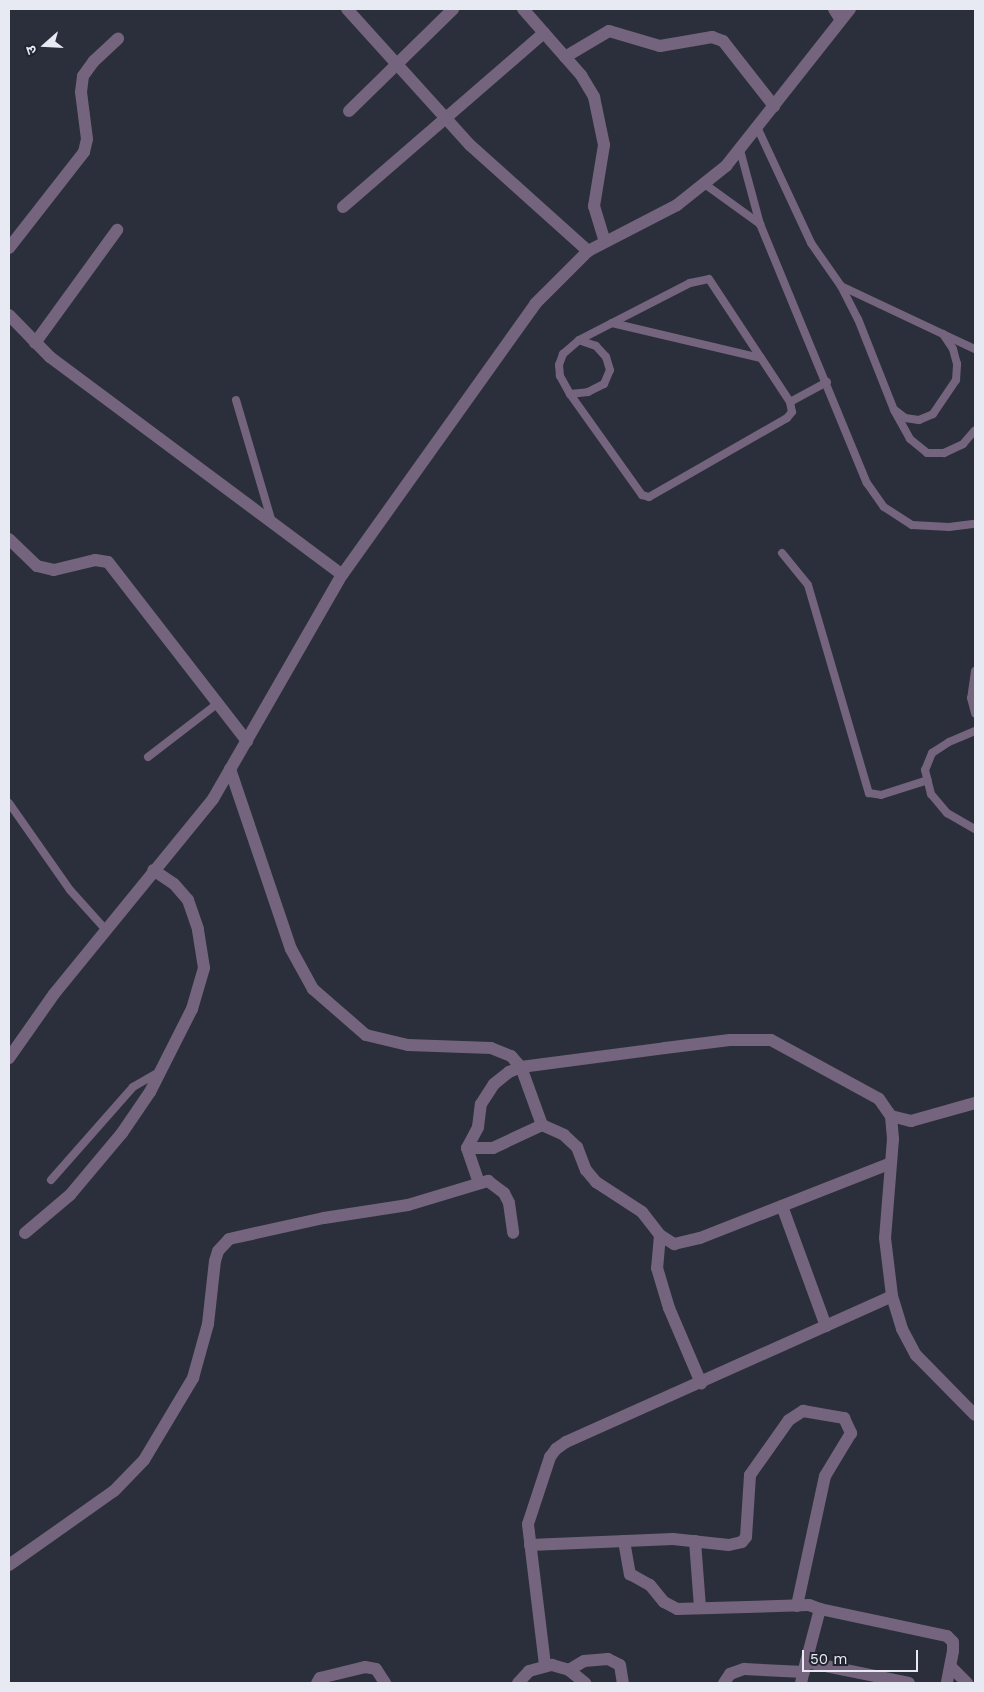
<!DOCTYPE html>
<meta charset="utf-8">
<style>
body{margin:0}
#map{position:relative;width:984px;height:1692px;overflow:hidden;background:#2a2f3b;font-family:"Work Sans","Noto Sans Devanagari",sans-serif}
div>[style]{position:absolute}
.service>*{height:8px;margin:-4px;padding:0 4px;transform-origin:4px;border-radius:4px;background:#75647d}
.minor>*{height:12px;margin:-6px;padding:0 6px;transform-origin:6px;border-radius:6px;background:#75647d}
.tertiary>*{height:12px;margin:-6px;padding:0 6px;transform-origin:6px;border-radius:6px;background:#75647d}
span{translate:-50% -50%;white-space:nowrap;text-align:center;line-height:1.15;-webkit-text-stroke:4px #212530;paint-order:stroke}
.frame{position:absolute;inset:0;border:10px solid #e7eaf2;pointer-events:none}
.north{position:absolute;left:20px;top:20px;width:50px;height:50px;-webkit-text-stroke:4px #212530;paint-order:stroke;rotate:251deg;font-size:14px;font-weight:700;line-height:20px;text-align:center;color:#e7eaf2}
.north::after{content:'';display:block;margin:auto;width:18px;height:22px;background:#e7eaf2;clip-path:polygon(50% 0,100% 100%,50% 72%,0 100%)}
.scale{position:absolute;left:802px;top:1650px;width:116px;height:22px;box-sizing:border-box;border:2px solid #e7eaf2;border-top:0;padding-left:6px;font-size:15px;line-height:18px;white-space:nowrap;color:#e7eaf2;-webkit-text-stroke:4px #212530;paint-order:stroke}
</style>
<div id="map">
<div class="service">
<i style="left:757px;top:127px;width:128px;rotate:65deg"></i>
<i style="left:811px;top:243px;width:52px;rotate:55.1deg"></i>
<i style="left:841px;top:286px;width:37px;rotate:63deg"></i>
<i style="left:858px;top:319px;width:98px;rotate:68.4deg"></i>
<i style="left:894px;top:410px;width:33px;rotate:61deg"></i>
<i style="left:910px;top:439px;width:22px;rotate:39deg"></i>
<i style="left:927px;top:453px;width:17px"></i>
<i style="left:944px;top:453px;width:21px;rotate:-25deg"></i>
<i style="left:963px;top:444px;width:18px;rotate:-49deg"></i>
<i style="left:740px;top:150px;width:77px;rotate:74.9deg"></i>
<i style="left:760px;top:224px;width:280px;rotate:67.6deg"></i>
<i style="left:867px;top:483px;width:29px;rotate:55deg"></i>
<i style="left:884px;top:507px;width:33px;rotate:33deg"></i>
<i style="left:912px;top:525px;width:37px;rotate:3deg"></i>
<i style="left:949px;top:527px;width:26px;rotate:-7deg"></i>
<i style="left:706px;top:185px;width:67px;rotate:35.8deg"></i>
<i style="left:841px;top:286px;width:148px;rotate:25.2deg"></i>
<i style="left:612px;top:323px;width:152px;rotate:13.3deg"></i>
<i style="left:570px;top:394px;width:18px;rotate:-6deg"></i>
<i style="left:588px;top:392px;width:18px;rotate:-27deg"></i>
<i style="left:604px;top:384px;width:15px;rotate:-67deg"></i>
<i style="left:610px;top:370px;width:14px;rotate:-107deg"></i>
<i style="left:606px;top:357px;width:15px;rotate:-132deg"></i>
<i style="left:596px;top:346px;width:18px;rotate:-161deg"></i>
<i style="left:236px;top:400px;width:127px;rotate:73.6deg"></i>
<i style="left:790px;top:402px;width:10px;rotate:79deg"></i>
<i style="left:792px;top:412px;width:8px;rotate:130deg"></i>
<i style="left:787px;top:418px;width:159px;rotate:150.2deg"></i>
<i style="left:649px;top:497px;width:7px;rotate:-164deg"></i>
<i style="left:642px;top:495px;width:124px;rotate:-125.5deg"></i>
<i style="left:570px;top:394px;width:21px;rotate:-119deg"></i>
<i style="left:560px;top:376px;width:11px;rotate:-95deg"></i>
<i style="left:559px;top:365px;width:12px;rotate:-70deg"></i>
<i style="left:563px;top:354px;width:21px;rotate:-41deg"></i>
<i style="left:579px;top:340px;width:125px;rotate:-27.2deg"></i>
<i style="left:690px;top:283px;width:19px;rotate:-12deg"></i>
<i style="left:709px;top:279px;width:147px;rotate:56.6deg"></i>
<i style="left:790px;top:402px;width:42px;rotate:-28.4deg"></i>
<i style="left:896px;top:411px;width:11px;rotate:38deg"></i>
<i style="left:905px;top:418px;width:14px;rotate:8deg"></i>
<i style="left:919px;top:420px;width:15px;rotate:-23deg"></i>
<i style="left:933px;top:414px;width:41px;rotate:-55.9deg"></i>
<i style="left:956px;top:380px;width:16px;rotate:-86deg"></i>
<i style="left:957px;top:364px;width:16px;rotate:-105deg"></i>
<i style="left:953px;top:349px;width:18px;rotate:-124deg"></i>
<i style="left:782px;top:553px;width:41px;rotate:50.9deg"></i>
<i style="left:808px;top:585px;width:217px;rotate:73.7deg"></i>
<i style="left:869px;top:793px;width:12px;rotate:9deg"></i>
<i style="left:881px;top:795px;width:49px;rotate:-17.7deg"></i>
<i style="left:975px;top:671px;width:27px;rotate:98deg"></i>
<i style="left:971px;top:698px;width:16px;rotate:75deg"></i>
<i style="left:975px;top:731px;width:28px;rotate:157deg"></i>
<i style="left:949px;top:742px;width:20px;rotate:147deg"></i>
<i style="left:932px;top:753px;width:18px;rotate:112deg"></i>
<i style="left:925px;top:770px;width:25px;rotate:76deg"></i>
<i style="left:931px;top:794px;width:25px;rotate:50deg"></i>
<i style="left:947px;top:813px;width:32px;rotate:30deg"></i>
<i style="left:148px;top:757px;width:88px;rotate:-37.6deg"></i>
<i style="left:9px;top:803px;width:106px;rotate:55deg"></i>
<i style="left:70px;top:890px;width:54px;rotate:48deg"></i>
<i style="left:51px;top:1180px;width:124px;rotate:-48.6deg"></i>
<i style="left:133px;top:1087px;width:30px;rotate:-30deg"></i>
</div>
<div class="minor">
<i style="left:347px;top:9px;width:183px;rotate:47.9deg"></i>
<i style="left:470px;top:145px;width:159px;rotate:41.9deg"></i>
<i style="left:523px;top:9px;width:88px;rotate:48.7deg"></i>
<i style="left:581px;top:75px;width:26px;rotate:59deg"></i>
<i style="left:594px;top:97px;width:49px;rotate:78.2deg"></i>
<i style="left:604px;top:145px;width:62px;rotate:99.3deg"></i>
<i style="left:594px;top:206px;width:37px;rotate:73deg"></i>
<i style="left:834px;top:9px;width:13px;rotate:58deg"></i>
<i style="left:565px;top:57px;width:51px;rotate:-30.6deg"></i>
<i style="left:609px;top:31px;width:53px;rotate:16.4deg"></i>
<i style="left:660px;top:46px;width:53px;rotate:-9.8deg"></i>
<i style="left:712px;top:37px;width:12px;rotate:20deg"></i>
<i style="left:723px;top:41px;width:83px;rotate:51.9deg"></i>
<i style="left:349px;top:111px;width:146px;rotate:-44.4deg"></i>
<i style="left:343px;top:207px;width:266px;rotate:-40.9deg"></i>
<i style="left:9px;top:248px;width:122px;rotate:-52deg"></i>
<i style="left:84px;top:152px;width:13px;rotate:-77deg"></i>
<i style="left:87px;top:139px;width:47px;rotate:-97.3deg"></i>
<i style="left:81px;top:92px;width:16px;rotate:-83deg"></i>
<i style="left:83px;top:76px;width:19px;rotate:-54deg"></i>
<i style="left:94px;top:61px;width:33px;rotate:-43deg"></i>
<i style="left:9px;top:315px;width:59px;rotate:45.7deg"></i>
<i style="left:50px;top:357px;width:364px;rotate:36.7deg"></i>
<i style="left:35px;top:343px;width:140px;rotate:-54deg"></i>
<i style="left:9px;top:539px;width:39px;rotate:44deg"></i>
<i style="left:37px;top:566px;width:17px;rotate:13deg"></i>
<i style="left:54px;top:570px;width:42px;rotate:-13.7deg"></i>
<i style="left:95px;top:560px;width:13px;rotate:9deg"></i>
<i style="left:108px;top:562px;width:227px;rotate:52.2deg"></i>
<i style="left:230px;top:769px;width:190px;rotate:71.3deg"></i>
<i style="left:291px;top:949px;width:46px;rotate:61.2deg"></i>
<i style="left:313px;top:989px;width:70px;rotate:41deg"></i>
<i style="left:366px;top:1035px;width:43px;rotate:13.4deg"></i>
<i style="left:408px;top:1045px;width:83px;rotate:2.1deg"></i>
<i style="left:491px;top:1048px;width:22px;rotate:22deg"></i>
<i style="left:511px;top:1056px;width:15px;rotate:48deg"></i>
<i style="left:521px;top:1067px;width:62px;rotate:70.1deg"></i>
<i style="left:542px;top:1125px;width:24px;rotate:24deg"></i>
<i style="left:564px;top:1135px;width:18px;rotate:43deg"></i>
<i style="left:577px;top:1147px;width:25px;rotate:69deg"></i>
<i style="left:586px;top:1170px;width:16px;rotate:50deg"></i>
<i style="left:596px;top:1182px;width:55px;rotate:33.1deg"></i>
<i style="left:642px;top:1212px;width:29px;rotate:52deg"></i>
<i style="left:660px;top:1235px;width:17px;rotate:33deg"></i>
<i style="left:674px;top:1244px;width:27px;rotate:-13deg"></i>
<i style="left:700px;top:1238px;width:203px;rotate:-21.4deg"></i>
<i style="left:891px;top:1116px;width:21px;rotate:14deg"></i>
<i style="left:911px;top:1121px;width:66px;rotate:-15.7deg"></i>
<i style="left:467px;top:1148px;width:26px"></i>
<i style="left:493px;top:1148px;width:54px;rotate:-25.1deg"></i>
<i style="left:479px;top:1183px;width:37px;rotate:-109deg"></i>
<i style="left:467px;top:1148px;width:24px;rotate:-62deg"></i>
<i style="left:478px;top:1127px;width:23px;rotate:-83deg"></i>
<i style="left:481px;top:1104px;width:24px;rotate:-57deg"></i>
<i style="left:494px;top:1084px;width:19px;rotate:-39deg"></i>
<i style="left:509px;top:1072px;width:13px;rotate:-23deg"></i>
<i style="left:521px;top:1067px;width:145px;rotate:-7.5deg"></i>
<i style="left:665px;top:1048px;width:65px;rotate:-7deg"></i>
<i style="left:730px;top:1040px;width:41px"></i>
<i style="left:771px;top:1040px;width:123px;rotate:28.6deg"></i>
<i style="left:879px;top:1099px;width:21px;rotate:55deg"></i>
<i style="left:891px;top:1116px;width:23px;rotate:85deg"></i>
<i style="left:893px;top:1139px;width:99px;rotate:94.6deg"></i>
<i style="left:885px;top:1238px;width:58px;rotate:83.1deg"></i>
<i style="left:892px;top:1296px;width:34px;rotate:73deg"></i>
<i style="left:902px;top:1329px;width:30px;rotate:62deg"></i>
<i style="left:916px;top:1355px;width:84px;rotate:45.5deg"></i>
<i style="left:782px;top:1206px;width:128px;rotate:69.9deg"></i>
<i style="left:25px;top:1233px;width:59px;rotate:-40.2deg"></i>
<i style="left:70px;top:1195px;width:81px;rotate:-50deg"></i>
<i style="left:122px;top:1133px;width:50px;rotate:-55.7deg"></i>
<i style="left:150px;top:1092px;width:93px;rotate:-63.2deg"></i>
<i style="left:192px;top:1009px;width:43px;rotate:-73.7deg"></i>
<i style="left:204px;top:968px;width:39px;rotate:-99deg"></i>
<i style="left:198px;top:929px;width:31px;rotate:-109deg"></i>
<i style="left:188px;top:900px;width:21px;rotate:-131deg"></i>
<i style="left:174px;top:884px;width:25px;rotate:-146deg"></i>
<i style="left:660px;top:1235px;width:33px;rotate:95deg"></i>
<i style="left:657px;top:1268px;width:42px;rotate:73.3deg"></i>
<i style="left:669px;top:1308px;width:82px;rotate:66.9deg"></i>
<i style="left:624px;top:1541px;width:34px;rotate:80deg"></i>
<i style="left:630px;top:1574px;width:23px;rotate:29deg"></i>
<i style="left:650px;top:1585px;width:22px;rotate:51deg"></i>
<i style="left:664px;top:1602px;width:15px;rotate:28deg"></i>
<i style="left:677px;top:1609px;width:132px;rotate:-1.7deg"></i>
<i style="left:809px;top:1605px;width:12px;rotate:20deg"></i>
<i style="left:695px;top:1541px;width:67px;rotate:85.7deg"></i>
<i style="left:530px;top:1545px;width:143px;rotate:-2.4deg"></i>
<i style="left:673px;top:1539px;width:56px;rotate:6.1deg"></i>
<i style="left:729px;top:1545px;width:13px;rotate:-13deg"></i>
<i style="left:742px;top:1542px;width:6px;rotate:-51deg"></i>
<i style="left:746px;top:1537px;width:62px;rotate:-86.3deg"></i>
<i style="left:750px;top:1475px;width:67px;rotate:-54.7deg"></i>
<i style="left:789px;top:1420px;width:17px;rotate:-33deg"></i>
<i style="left:803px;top:1411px;width:42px;rotate:9.7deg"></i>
<i style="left:844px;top:1418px;width:17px;rotate:65deg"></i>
<i style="left:851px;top:1433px;width:50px;rotate:121.2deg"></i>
<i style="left:825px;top:1476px;width:133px;rotate:102.2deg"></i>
<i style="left:9px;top:1565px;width:128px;rotate:-35.2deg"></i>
<i style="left:114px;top:1491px;width:43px;rotate:-45.9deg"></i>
<i style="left:144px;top:1460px;width:96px;rotate:-59.1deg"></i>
<i style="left:193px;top:1378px;width:56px;rotate:-74.5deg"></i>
<i style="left:208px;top:1324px;width:63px;rotate:-83.7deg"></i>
<i style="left:215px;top:1261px;width:10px;rotate:-73deg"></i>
<i style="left:218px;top:1251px;width:16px;rotate:-47deg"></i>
<i style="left:229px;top:1239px;width:97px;rotate:-12.5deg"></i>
<i style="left:324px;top:1218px;width:85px;rotate:-8.8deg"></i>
<i style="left:408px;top:1205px;width:84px;rotate:-16.7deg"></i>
<i style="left:488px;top:1181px;width:20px;rotate:37deg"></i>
<i style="left:504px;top:1193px;width:11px;rotate:63deg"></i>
<i style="left:509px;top:1203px;width:30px;rotate:82deg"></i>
<i style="left:806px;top:1662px;width:55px;rotate:-75.2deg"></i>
<i style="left:820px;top:1609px;width:130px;rotate:12deg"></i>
<i style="left:947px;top:1636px;width:8px;rotate:45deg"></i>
<i style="left:953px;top:1642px;width:9px;rotate:90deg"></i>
<i style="left:953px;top:1651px;width:33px;rotate:101deg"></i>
<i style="left:545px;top:1665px;width:142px;rotate:-96.9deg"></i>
<i style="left:528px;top:1524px;width:71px;rotate:-71.8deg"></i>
<i style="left:550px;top:1457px;width:10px;rotate:-53deg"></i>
<i style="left:556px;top:1449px;width:12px;rotate:-35deg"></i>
<i style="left:566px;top:1442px;width:357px;rotate:-24.1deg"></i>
<i style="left:951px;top:1667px;width:23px;rotate:45deg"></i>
<i style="left:569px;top:1670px;width:17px;rotate:-31deg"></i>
<i style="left:584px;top:1661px;width:24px;rotate:-5deg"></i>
<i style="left:608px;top:1659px;width:13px;rotate:27deg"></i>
<i style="left:620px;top:1665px;width:18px;rotate:81deg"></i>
<i style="left:317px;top:1683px;width:6px;rotate:-59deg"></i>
<i style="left:320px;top:1678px;width:46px;rotate:-13.7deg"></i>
<i style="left:365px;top:1667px;width:11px;rotate:10deg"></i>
<i style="left:376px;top:1669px;width:17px;rotate:57deg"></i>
<i style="left:518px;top:1683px;width:16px;rotate:-47deg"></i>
<i style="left:529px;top:1671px;width:24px;rotate:-15deg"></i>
<i style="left:552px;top:1665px;width:18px;rotate:16deg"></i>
<i style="left:569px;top:1670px;width:21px;rotate:39deg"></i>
<i style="left:724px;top:1683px;width:11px;rotate:-56deg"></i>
<i style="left:730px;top:1674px;width:15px;rotate:-20deg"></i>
<i style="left:744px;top:1669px;width:60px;rotate:2.9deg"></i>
<i style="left:801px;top:1683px;width:22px;rotate:-77deg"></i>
<i style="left:806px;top:1662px;width:105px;rotate:11.5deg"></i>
</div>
<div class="tertiary">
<i style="left:9px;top:1058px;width:78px;rotate:-54.9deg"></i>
<i style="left:54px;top:994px;width:252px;rotate:-50.8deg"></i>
<i style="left:213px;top:799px;width:258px;rotate:-60.1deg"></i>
<i style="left:342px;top:575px;width:333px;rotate:-54.5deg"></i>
<i style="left:535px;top:304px;width:75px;rotate:-45deg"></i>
<i style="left:588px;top:251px;width:100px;rotate:-27.3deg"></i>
<i style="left:677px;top:205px;width:63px;rotate:-38.5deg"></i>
<i style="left:726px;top:166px;width:200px;rotate:-51.7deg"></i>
</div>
<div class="frame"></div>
<div class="north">उ</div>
<div class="scale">50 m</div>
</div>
